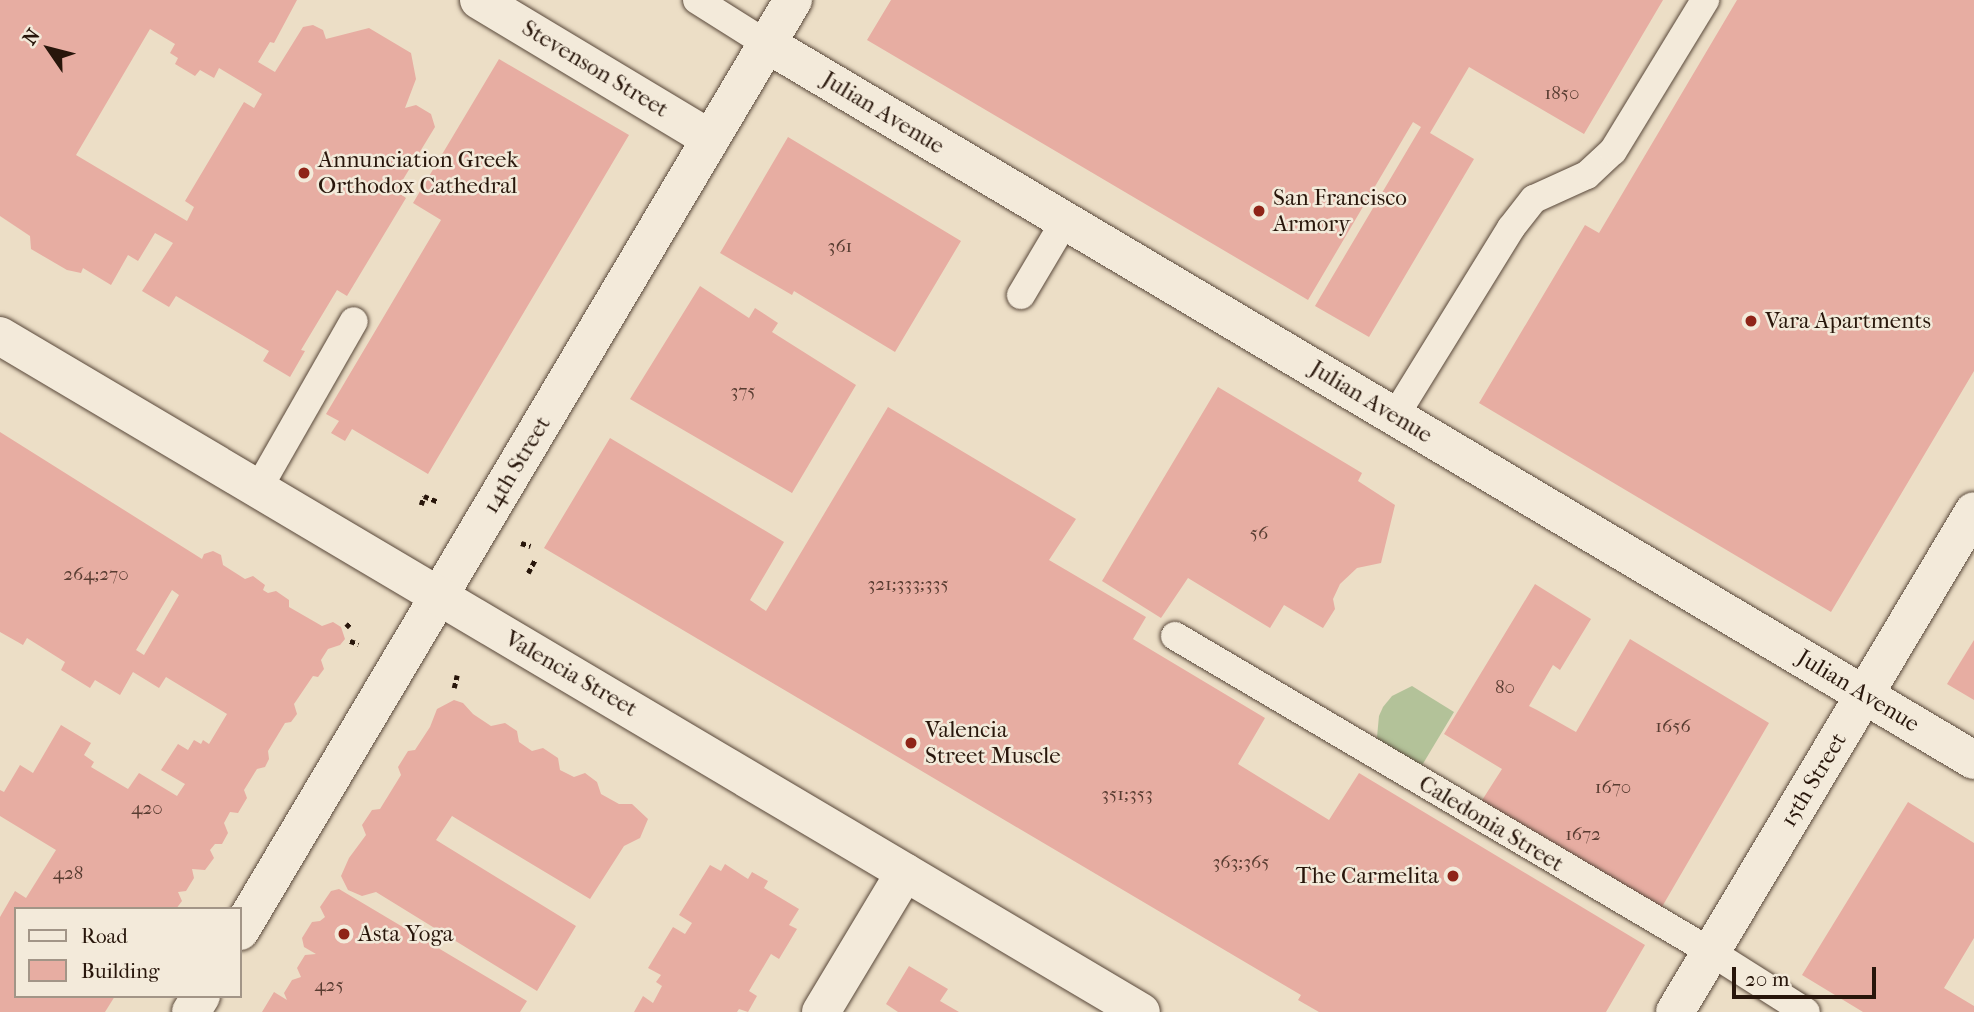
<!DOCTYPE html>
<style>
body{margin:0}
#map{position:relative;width:1974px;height:1012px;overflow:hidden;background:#ecdec6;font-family:"IM FELL French Canon",serif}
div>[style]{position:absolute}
.green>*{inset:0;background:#b3c299}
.building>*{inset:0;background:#e7ada2}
.path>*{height:4.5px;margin-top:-2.25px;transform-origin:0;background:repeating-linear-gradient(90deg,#28160b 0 5px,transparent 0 8.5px)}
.roads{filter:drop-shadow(0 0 2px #59483a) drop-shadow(0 0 2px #59483a)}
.service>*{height:28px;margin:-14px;padding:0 14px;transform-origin:14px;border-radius:14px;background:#f3eada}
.minor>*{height:38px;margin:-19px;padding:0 19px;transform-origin:19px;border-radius:19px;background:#f3eada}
.tertiary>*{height:38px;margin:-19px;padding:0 19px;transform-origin:19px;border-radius:19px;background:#f3eada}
.dots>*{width:19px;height:19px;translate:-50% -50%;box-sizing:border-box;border:4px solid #f3eada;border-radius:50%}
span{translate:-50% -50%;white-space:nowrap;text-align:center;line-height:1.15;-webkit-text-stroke:5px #f3eada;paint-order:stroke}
.number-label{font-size:19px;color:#583c31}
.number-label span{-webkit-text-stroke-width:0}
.street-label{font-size:23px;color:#28160b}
.poi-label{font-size:23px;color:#28160b}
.left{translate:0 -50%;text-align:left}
.right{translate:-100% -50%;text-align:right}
.legend{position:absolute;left:14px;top:907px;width:228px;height:91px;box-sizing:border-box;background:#f3eada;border:2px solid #a29587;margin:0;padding:9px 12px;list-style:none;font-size:21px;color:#28160b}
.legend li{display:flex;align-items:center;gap:14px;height:35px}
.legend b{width:35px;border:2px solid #a29587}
.north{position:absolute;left:14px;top:14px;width:70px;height:70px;-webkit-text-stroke:5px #f3eada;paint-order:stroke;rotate:305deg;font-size:19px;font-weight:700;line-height:28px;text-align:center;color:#28160b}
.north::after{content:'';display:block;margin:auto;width:24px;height:32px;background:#28160b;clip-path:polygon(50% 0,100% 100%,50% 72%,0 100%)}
.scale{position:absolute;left:1732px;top:967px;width:144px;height:32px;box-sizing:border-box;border:4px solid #28160b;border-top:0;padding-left:9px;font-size:21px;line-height:24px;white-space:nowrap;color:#28160b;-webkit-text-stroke:5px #f3eada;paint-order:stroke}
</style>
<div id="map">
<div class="green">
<i style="clip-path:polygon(1412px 686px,1454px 712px,1421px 767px,1379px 742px,1377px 737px,1379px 716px,1383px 707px,1392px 696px)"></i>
</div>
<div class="building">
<i style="clip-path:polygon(evenodd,0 0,297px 0,274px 43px,270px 42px,258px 62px,275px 72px,303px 27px,313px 25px,323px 30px,326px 39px,369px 28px,411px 53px,416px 79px,405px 108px,416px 105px,431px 114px,435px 127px,396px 191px,406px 198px,347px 296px,337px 290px,301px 350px,305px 351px,290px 377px,263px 361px,269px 351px,176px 296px,169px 307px,142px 291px,173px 243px,155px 233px,138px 261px,128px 255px,111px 285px,83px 268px,81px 273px,67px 270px,31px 249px,30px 236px,0 216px,0 0,150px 29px,175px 44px,170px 53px,178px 58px,175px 64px,195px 76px,200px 70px,214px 78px,219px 68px,262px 94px,254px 108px,244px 102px,185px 201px,194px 207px,187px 221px,76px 155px,150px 29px)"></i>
<i style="clip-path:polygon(891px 0,1663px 0,1584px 134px,1469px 67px,1430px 133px,1474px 159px,1369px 337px,1315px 306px,1421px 127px,1413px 122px,1308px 300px,867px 40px)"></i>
<i style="clip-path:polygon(1737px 0,1974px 0,1974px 371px,1831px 612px,1479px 403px,1585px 225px,1599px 233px)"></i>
<i style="clip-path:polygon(499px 59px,629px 135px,428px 474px,352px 429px,345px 441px,331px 433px,339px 421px,326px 414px,441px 220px,413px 203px)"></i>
<i style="clip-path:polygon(788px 137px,961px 241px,895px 352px,794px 291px,792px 295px,720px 253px)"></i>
<i style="clip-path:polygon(700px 286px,749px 318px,755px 308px,778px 323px,772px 332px,856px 385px,792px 493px,630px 399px)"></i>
<i style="clip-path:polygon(1218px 387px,1362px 473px,1358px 481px,1395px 505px,1381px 563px,1357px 568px,1340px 584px,1333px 599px,1335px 609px,1323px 628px,1284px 605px,1270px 628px,1188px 578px,1161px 618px,1102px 581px)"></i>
<i style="clip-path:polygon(888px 407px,1076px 519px,1049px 560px,1146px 617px,1133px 639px,1265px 718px,1238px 764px,1329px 820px,1359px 773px,1645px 945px,1606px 1012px,1319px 1012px,1298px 1000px,1301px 995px,544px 548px,610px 438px,784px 542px,750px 600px,766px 611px)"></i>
<i style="clip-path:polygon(evenodd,0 432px,202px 559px,204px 554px,213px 551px,221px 555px,223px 565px,245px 579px,253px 576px,265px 585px,263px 590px,268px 593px,276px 591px,289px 600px,289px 607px,322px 626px,333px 622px,341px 627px,345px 639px,340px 645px,328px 649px,321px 660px,324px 669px,318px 677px,313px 676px,294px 704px,297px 714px,291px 722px,285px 723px,268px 751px,269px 759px,265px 767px,257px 769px,244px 790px,247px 798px,238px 813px,230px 812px,224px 823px,228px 833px,222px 844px,215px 844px,210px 850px,214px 858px,205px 870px,192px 869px,194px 878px,186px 891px,178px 892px,182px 901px,176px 909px,16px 909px,16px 996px,115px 996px,105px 1012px,0 1012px,0 917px,15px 891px,26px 898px,56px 850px,0 816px,0 790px,4px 792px,20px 765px,33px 773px,61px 725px,91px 743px,84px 755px,94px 762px,91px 767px,128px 789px,139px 773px,177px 796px,185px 784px,161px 770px,178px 744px,188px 750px,194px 740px,201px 744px,203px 740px,209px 744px,227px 714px,166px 677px,159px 688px,133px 672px,120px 695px,95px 680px,90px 688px,61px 670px,65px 662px,27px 638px,23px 645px,0 632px,0 432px,172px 590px,179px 595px,144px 655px,136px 650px,172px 590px)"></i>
<i style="clip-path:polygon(1535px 584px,1591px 619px,1560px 670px,1553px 665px,1529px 706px,1537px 710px,1576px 732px,1630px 639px,1769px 723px,1659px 912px,1479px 805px,1502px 769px,1444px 734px)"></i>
<i style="clip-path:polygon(1974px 640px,1974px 700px,1947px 684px)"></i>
<i style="clip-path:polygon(454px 700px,463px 703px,473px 714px,491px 726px,505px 723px,517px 731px,519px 742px,532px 751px,543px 748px,558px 758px,560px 770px,574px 777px,585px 773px,597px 782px,601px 794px,619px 804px,632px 804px,648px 819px,640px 838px,624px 846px,590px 899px,452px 816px,436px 840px,576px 926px,537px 991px,376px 892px,362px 896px,348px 890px,341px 876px,349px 858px,366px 835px,362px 825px,372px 810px,380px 809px,401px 775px,398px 767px,408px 751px,415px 750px,430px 727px,437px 709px)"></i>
<i style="clip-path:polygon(1908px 802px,1974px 843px,1974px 938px,1944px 988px,1974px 1006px,1974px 1012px,1863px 1012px,1802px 975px)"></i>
<i style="clip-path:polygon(725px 864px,748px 879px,752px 872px,768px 881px,764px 888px,799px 909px,789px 925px,797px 929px,779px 959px,771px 954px,749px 991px,757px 996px,748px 1012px,739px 1009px,737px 1012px,634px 1012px,643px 996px,653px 1003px,662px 986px,656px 982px,661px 975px,648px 968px,673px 927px,685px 934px,692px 923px,679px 915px,710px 865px,721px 871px)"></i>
<i style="clip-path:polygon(339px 889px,527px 1001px,520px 1012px,262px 1012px,274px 992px,287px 1000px,284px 993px,292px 980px,301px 977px,297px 968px,305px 955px,316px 954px,304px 947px,302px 938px,312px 922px,320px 921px,325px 917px,320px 907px,331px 891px)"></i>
<i style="clip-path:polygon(909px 966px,948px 989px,940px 1001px,959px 1012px,898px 1012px,886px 1004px)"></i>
</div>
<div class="path">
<i style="left:421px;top:505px;width:9px;rotate:-72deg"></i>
<i style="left:424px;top:496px;width:16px;rotate:22deg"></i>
<i style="left:521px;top:543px;width:10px;rotate:17deg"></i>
<i style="left:528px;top:573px;width:15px;rotate:-62deg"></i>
<i style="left:346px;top:627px;width:7px;rotate:-45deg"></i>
<i style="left:350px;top:641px;width:9px;rotate:18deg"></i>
<i style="left:454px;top:688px;width:13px;rotate:-77deg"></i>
</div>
<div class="roads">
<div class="service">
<i style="left:697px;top:0;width:83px;rotate:32.2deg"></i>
<i style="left:1021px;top:295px;width:86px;rotate:-59.3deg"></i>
<i style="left:1395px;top:416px;width:221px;rotate:-58.3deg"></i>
<i style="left:1511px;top:228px;width:37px;rotate:-52deg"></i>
<i style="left:1534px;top:199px;width:58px;rotate:-24.4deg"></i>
<i style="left:1587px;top:175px;width:35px;rotate:-43deg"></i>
<i style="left:1613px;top:151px;width:177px;rotate:-58.6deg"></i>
<i style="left:258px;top:489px;width:193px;rotate:-60.3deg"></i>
<i style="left:1175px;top:636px;width:622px;rotate:30.52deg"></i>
<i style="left:1711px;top:952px;width:112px;rotate:32.3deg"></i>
</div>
<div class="minor">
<i style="left:479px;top:0;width:270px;rotate:31deg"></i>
<i style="left:767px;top:44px;width:1403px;rotate:30.68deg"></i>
<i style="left:240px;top:931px;width:1083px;rotate:-59.29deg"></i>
<i style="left:191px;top:1012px;width:19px;rotate:-58deg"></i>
<i style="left:821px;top:1012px;width:163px;rotate:-59deg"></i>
<i style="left:1675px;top:1012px;width:583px;rotate:-59.17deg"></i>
</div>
<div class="tertiary">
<i style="left:0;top:336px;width:1326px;rotate:30.65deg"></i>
</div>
</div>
<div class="dots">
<i style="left:304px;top:173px;background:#8f2418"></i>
<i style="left:1259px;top:211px;background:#8f2418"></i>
<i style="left:1751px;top:321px;background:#8f2418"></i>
<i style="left:911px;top:743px;background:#8f2418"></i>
<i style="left:1453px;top:876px;background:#8f2418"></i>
<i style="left:344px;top:934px;background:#8f2418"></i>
</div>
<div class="number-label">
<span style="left:1562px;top:94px">1850</span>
<span style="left:840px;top:247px">361</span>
<span style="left:743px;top:392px">375</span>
<span style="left:1259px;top:534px">56</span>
<span style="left:96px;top:575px">264;270</span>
<span style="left:908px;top:585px">321;333;335</span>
<span style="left:1505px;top:688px">80</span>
<span style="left:1673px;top:727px">1656</span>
<span style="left:1613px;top:788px">1670</span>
<span style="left:1127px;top:795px">351;353</span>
<span style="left:147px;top:809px">420</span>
<span style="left:1583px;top:835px">1672</span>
<span style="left:1241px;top:863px">363;365</span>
<span style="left:68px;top:874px">428</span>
<span style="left:329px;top:986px">425</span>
</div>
<div class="street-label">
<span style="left:595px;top:69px;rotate:31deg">Stevenson Street</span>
<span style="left:883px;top:113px;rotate:31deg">Julian Avenue</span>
<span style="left:1371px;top:402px;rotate:31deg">Julian Avenue</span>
<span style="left:517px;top:465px;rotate:-59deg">14th Street</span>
<span style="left:571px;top:674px;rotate:30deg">Valencia Street</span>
<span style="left:1858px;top:691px;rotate:31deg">Julian Avenue</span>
<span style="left:1814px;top:780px;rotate:-59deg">15th Street</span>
<span style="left:1491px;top:824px;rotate:31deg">Caledonia Street</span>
</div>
<div class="poi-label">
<span class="left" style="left:318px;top:173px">Annunciation Greek<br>Orthodox Cathedral</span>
<span class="left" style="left:1273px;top:211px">San Francisco<br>Armory</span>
<span class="left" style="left:1765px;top:321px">Vara Apartments</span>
<span class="left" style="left:925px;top:743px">Valencia<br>Street Muscle</span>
<span class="right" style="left:1439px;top:876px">The Carmelita</span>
<span class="left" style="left:358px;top:934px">Asta Yoga</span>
</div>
<ul class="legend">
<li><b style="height:9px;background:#f3eada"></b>Road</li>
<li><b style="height:19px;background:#e7ada2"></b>Building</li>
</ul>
<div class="north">N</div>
<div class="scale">20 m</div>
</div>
